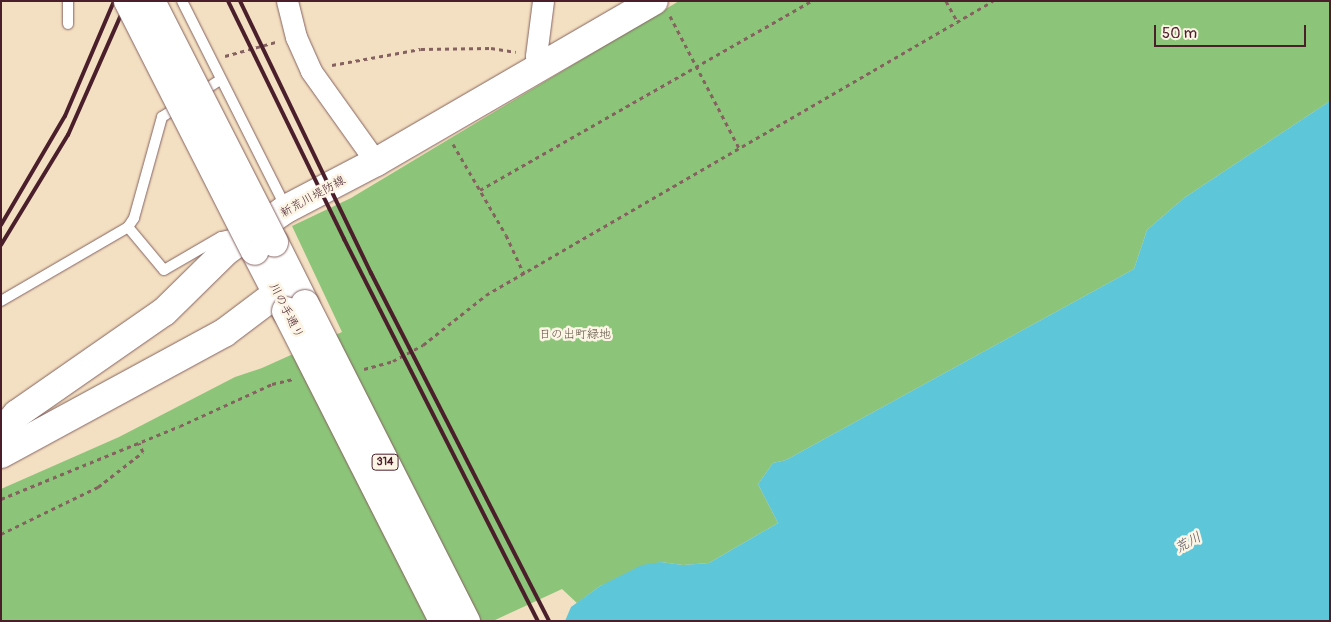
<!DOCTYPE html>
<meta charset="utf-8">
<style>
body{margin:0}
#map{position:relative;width:1331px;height:622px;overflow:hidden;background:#f3dfc1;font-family:Pangolin,"Klee One",sans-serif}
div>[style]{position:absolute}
.green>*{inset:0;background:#8cc579}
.water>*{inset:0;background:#5dc6d9}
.path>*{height:3px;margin-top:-1.5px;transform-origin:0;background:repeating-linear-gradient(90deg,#856260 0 4px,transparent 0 8px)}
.roads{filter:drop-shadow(0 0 1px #856260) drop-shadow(0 0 1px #856260)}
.lane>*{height:10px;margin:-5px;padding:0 5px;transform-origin:5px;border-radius:5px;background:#fff}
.street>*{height:21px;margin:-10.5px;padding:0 10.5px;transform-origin:10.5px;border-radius:10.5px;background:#fff}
.secondary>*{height:28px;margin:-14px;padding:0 14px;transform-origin:14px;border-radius:14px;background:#fff}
.primary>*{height:28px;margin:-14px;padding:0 14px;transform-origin:14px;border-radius:14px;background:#fff}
.rail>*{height:4px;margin:-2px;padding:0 2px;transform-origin:2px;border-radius:2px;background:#4a1f2b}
.bridges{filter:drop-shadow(0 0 1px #856260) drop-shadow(0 0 1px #856260)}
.primary-bridge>*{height:28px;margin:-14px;padding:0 14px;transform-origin:14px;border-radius:14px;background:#fff}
span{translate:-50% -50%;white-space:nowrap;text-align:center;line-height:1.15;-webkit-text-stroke:5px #fcf5e5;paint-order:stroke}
.shield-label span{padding:1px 4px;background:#fcf5e5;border:1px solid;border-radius:4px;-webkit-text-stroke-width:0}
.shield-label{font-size:11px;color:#4a1f2b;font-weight:700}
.street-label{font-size:12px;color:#4a1f2b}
.park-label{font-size:12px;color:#5e5142}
.water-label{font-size:14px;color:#50515f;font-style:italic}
.frame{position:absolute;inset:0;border:2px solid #4a1f2b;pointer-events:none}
.scale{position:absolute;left:1154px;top:25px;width:152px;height:22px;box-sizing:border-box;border:2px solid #4a1f2b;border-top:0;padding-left:6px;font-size:15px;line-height:18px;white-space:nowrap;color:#4a1f2b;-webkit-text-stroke:4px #fcf5e5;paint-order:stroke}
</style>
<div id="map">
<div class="green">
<i style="clip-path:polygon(679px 1px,1330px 1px,1330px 101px,1184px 198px,1147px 230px,1134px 269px,786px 460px,773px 463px,758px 484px,778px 523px,709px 563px,683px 565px,661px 562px,600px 586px,577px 603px,562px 589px,493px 621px,1px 621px,1px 489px,119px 437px,235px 377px,262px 368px,342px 332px,292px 226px,351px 198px)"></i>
</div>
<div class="water">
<i style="clip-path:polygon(1330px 101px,1330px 621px,565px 621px,571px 607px,600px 586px,642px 565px,661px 562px,683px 565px,709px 563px,778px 523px,758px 484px,773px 463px,786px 460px,1134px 269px,1147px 230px,1184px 198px)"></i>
</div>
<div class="path">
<i style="left:946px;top:1px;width:25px;rotate:61deg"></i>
<i style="left:670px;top:16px;width:149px;rotate:62.4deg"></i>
<i style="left:225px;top:56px;width:53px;rotate:-15.4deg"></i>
<i style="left:332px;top:65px;width:90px;rotate:-10.2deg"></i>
<i style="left:421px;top:49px;width:70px;rotate:-0.8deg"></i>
<i style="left:491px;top:48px;width:25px;rotate:9deg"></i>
<i style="left:453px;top:144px;width:105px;rotate:59.8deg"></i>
<i style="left:506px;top:235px;width:43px;rotate:65.2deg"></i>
<i style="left:480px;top:190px;width:382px;rotate:-29.7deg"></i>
<i style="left:364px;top:369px;width:30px;rotate:-15deg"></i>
<i style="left:393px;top:361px;width:34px;rotate:-28deg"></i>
<i style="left:423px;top:345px;width:80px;rotate:-38.4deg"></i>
<i style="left:486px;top:295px;width:586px;rotate:-30.11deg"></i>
<i style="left:1px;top:499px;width:193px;rotate:-22.2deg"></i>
<i style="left:180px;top:426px;width:101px;rotate:-24.5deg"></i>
<i style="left:272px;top:384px;width:23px;rotate:-13deg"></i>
<i style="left:1px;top:534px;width:108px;rotate:-25.9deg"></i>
<i style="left:98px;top:487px;width:57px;rotate:-37.9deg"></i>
<i style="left:143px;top:452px;width:10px;rotate:-114deg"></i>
</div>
<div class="roads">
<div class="lane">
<i style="left:68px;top:1px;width:23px;rotate:90deg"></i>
<i style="left:182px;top:1px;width:232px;rotate:63.3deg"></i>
<i style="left:200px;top:93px;width:24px;rotate:-33deg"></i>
<i style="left:128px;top:227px;width:56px;rotate:50.1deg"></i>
<i style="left:164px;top:270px;width:66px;rotate:-30.1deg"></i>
<i style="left:221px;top:237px;width:13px;rotate:-13deg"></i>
<i style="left:1px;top:301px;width:147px;rotate:-30.2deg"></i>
<i style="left:128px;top:227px;width:11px;rotate:-56deg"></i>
<i style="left:134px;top:218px;width:105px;rotate:-74.5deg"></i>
<i style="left:162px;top:117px;width:20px;rotate:-33deg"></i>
</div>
<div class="street">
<i style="left:287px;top:1px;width:37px;rotate:76deg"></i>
<i style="left:296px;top:37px;width:37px;rotate:66deg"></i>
<i style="left:311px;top:71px;width:112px;rotate:54.5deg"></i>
<i style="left:543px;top:1px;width:55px;rotate:97.3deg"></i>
<i style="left:536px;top:56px;width:11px;rotate:52deg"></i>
</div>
<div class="secondary">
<i style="left:1px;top:433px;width:25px;rotate:-50deg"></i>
<i style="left:17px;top:414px;width:179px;rotate:-34.8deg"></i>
<i style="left:164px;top:312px;width:87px;rotate:-44.5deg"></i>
<i style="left:226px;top:251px;width:73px;rotate:-35deg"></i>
<i style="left:286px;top:209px;width:102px;rotate:-27.6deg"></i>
<i style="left:376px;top:162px;width:321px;rotate:-30.1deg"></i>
<i style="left:1px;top:454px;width:254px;rotate:-28.5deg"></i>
<i style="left:224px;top:333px;width:86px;rotate:-37deg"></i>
</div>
<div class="primary">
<i style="left:274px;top:242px;width:69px;rotate:63.4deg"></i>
<i style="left:255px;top:251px;width:68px;rotate:62.7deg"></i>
</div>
</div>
<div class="rail">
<i style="left:228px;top:1px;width:265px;rotate:64deg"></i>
<i style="left:344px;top:239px;width:428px;rotate:63.1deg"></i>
<i style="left:240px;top:1px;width:302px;rotate:64.3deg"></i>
<i style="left:371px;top:273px;width:391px;rotate:62.9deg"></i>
<i style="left:1px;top:225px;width:126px;rotate:-59.6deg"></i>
<i style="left:65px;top:116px;width:125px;rotate:-66.9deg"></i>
<i style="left:1px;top:245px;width:129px;rotate:-58.7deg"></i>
<i style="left:68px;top:135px;width:146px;rotate:-66.2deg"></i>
</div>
<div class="bridges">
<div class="primary-bridge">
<i style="left:128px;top:1px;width:280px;rotate:63.1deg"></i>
<i style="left:151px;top:1px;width:271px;rotate:63deg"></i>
<i style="left:305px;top:304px;width:356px;rotate:63.1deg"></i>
<i style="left:286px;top:311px;width:347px;rotate:63.1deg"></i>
</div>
</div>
<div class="shield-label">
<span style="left:385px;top:462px">314</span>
</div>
<div class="street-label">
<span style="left:313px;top:197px;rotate:-29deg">新荒川堤防線</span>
<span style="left:286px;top:311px;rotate:63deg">川の手通り</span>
</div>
<div class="park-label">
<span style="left:575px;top:335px">日の出町緑地</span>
</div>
<div class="water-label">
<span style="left:1188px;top:543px;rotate:-29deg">荒川</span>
</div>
<div class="frame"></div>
<div class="scale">50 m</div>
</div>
